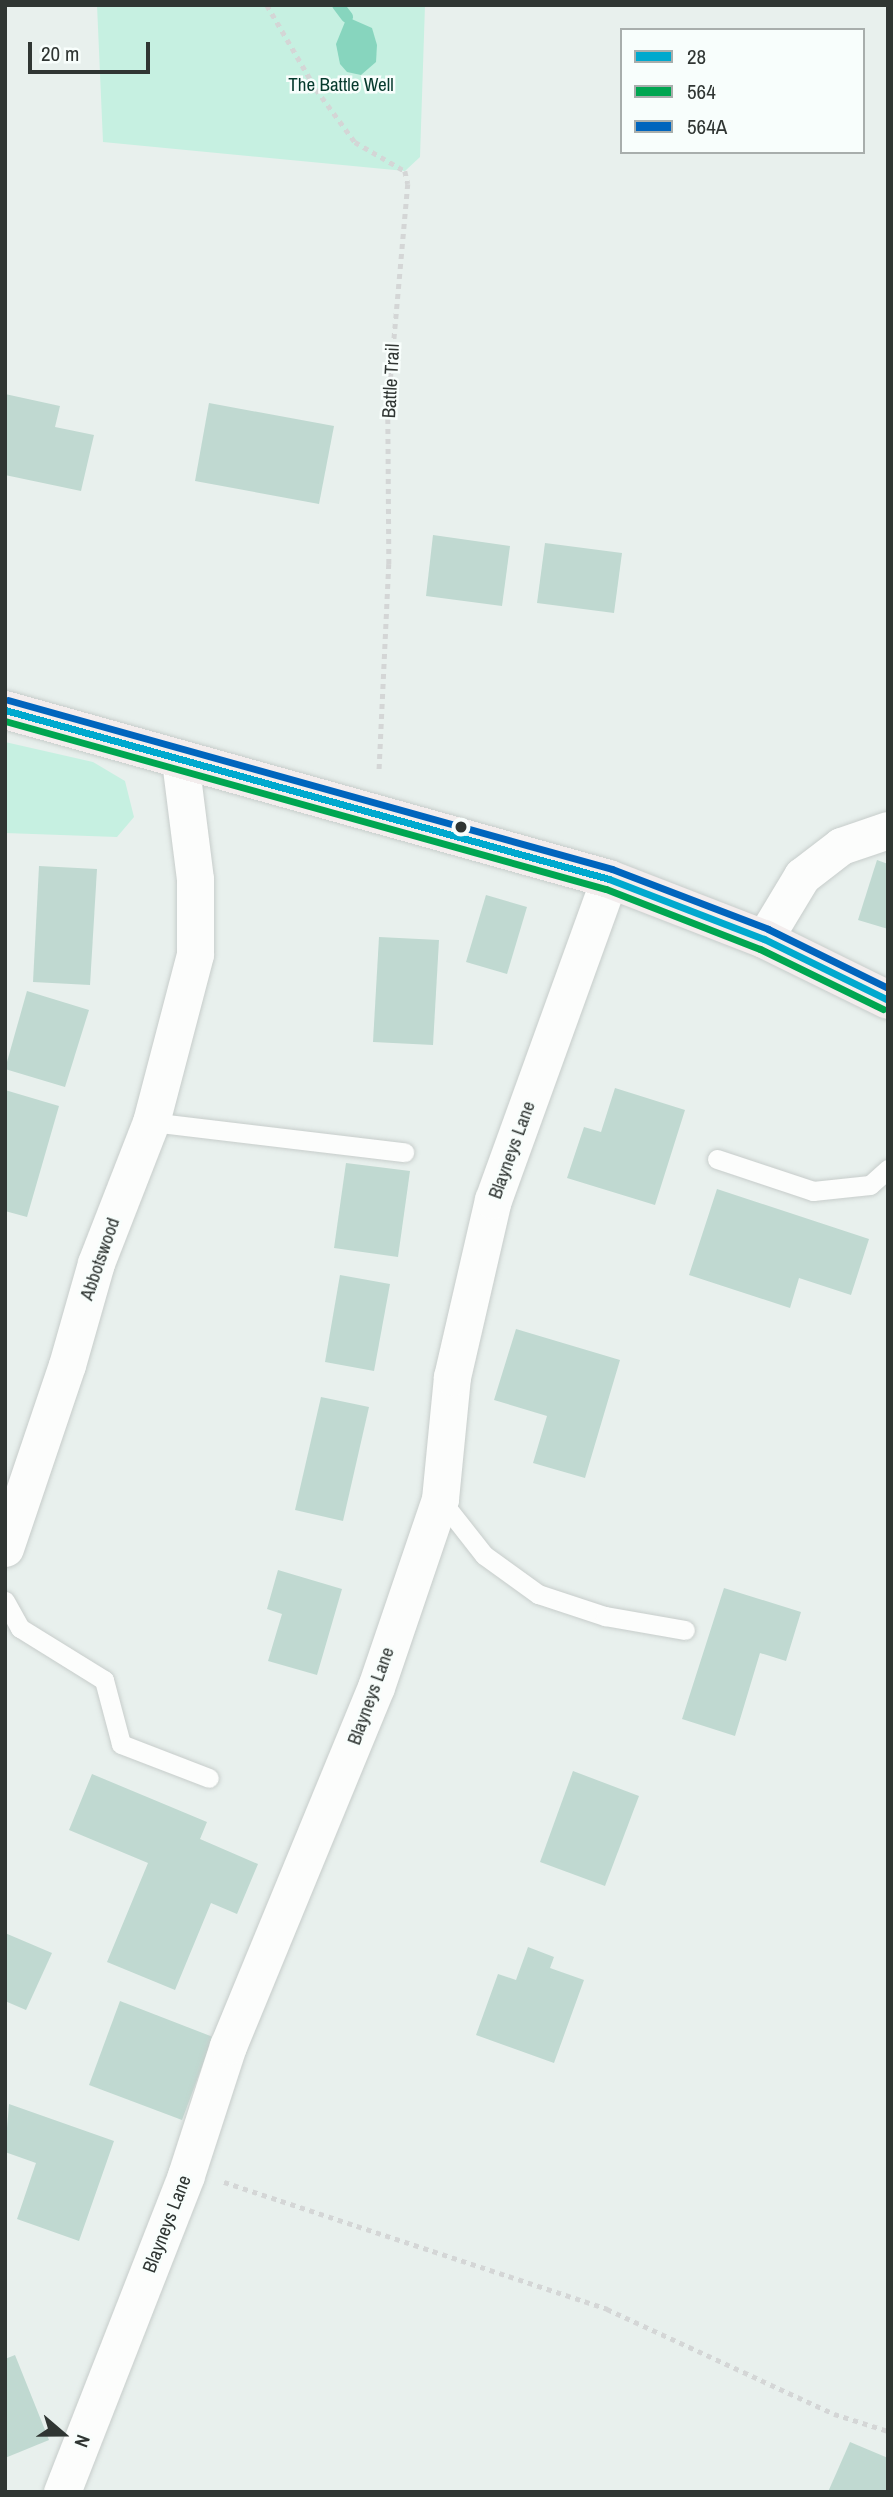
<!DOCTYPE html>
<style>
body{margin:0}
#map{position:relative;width:893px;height:2497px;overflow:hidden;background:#e8f0ed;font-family:"Archivo Narrow",sans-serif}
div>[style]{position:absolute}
.green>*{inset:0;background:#c6f0e1}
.water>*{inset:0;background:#87d5be}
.stream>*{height:12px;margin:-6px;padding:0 6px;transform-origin:6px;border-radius:6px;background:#87d5be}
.building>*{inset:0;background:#c0d9d1}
.path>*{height:4.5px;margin-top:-2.25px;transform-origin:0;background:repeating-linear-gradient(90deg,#d4d6d6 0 5px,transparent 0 10px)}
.roads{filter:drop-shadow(0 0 2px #c7cdcb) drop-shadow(0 0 2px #c7cdcb)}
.lane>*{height:19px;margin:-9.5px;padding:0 9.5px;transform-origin:9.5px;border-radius:9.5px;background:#fcfdfc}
.street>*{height:37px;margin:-18.5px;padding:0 18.5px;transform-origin:18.5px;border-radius:18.5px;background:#fcfdfc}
.primary>*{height:38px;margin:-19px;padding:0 19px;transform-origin:19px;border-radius:19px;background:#f3eded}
.bus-1>*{height:7px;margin:-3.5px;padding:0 3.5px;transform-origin:3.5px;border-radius:3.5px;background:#00a9ce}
.bus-2>*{height:7px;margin:-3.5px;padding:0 3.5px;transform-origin:3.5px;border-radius:3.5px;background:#00a651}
.bus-3>*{height:7px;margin:-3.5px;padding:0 3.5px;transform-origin:3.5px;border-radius:3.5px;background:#0065bd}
.dots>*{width:19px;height:19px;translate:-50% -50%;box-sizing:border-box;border:4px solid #f8fefc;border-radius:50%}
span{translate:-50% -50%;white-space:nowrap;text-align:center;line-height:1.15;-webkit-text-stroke:5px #f8fefc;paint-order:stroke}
.park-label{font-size:19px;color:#063a2d}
.street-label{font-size:19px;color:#303633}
.frame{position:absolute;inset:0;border:7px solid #303633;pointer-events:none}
.legend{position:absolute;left:620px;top:28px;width:245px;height:126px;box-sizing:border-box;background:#f8fefc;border:2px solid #a8aeac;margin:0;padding:9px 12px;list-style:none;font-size:21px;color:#303633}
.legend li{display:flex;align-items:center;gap:14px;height:35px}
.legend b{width:35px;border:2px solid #a8aeac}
.north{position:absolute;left:28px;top:2399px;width:70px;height:70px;-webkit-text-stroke:5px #f8fefc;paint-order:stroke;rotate:110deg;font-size:19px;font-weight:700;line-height:28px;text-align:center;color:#303633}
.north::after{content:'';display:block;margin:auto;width:24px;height:32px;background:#303633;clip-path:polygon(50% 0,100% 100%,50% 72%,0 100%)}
.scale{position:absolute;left:28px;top:42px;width:122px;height:32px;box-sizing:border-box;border:4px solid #303633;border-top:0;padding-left:9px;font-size:21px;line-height:24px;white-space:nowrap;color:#303633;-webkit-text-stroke:5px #f8fefc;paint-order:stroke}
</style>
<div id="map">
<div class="green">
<i style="clip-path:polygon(97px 5px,425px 5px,420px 157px,405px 171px,103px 142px)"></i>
<i style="clip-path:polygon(5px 742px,93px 762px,125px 781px,134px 817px,117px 837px,5px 833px)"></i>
</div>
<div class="water">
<i style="clip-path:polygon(347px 17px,372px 28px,377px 45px,376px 62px,361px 75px,347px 72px,340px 64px,336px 44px)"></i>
</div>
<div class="stream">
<i style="left:338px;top:5px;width:15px;rotate:53deg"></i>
</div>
<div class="building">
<i style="clip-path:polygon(5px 394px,60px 406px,55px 427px,94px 435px,81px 491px,5px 475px)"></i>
<i style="clip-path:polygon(209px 403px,334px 426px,319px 504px,195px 481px)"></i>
<i style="clip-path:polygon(433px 535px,510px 546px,502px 606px,426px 596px)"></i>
<i style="clip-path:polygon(545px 543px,622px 553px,614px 613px,537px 603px)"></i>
<i style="clip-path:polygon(877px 860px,888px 864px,888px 929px,858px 920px)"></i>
<i style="clip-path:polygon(39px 866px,97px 869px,90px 985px,33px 982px)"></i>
<i style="clip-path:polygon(486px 895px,527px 907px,507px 974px,466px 962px)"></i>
<i style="clip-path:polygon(379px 937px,439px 940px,433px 1045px,373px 1042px)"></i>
<i style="clip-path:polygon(27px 991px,89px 1010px,65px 1087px,5px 1069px)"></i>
<i style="clip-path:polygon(615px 1088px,685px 1110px,655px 1205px,567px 1178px,584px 1127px,601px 1132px)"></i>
<i style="clip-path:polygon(5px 1090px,59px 1106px,27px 1217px,5px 1211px)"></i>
<i style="clip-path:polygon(346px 1163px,410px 1171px,398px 1257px,334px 1248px)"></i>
<i style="clip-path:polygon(717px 1189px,869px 1239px,851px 1295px,799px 1278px,790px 1308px,689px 1275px)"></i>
<i style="clip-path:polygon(340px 1275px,390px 1284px,374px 1371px,325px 1362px)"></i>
<i style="clip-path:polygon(516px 1329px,620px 1360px,585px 1478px,533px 1463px,547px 1416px,494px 1400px)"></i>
<i style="clip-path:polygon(321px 1397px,369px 1407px,343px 1521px,295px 1510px)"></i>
<i style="clip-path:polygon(278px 1570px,342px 1589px,317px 1675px,268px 1661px,282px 1614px,267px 1609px)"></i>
<i style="clip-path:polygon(724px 1588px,801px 1612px,786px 1661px,760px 1653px,735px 1736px,682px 1719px)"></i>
<i style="clip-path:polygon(573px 1771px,639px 1796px,605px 1886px,540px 1862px)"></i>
<i style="clip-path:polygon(92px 1774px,207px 1822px,200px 1839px,258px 1864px,237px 1914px,211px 1903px,175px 1990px,107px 1962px,148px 1863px,69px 1830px)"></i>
<i style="clip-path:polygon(5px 1933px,52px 1953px,26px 2010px,5px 2001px)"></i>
<i style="clip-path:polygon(528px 1947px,554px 1957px,550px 1968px,584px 1980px,554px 2063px,476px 2035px,498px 1974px,516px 1980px)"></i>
<i style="clip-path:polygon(120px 2001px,213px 2037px,182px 2120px,89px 2085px)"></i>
<i style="clip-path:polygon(9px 2104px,114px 2141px,79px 2241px,17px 2219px,36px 2163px,5px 2152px)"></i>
<i style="clip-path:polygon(15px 2355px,49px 2440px,5px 2458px,5px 2359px)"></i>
<i style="clip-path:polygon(850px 2442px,888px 2458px,888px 2492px,828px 2492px)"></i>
</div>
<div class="path">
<i style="left:267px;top:5px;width:97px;rotate:59.7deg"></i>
<i style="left:316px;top:89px;width:66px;rotate:53.7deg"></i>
<i style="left:355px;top:142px;width:58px;rotate:30.1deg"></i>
<i style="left:405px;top:171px;width:13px;rotate:77deg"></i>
<i style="left:408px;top:184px;width:226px;rotate:95.1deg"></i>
<i style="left:388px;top:409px;width:155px;rotate:89.6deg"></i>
<i style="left:389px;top:564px;width:210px;rotate:92.7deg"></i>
<i style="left:224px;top:2182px;width:404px;rotate:18.3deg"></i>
<i style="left:607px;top:2309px;width:250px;rotate:24.8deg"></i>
<i style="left:834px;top:2414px;width:57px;rotate:17.5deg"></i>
</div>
<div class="roads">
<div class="lane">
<i style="left:151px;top:1122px;width:255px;rotate:6.8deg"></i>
<i style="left:717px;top:1159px;width:101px;rotate:18.4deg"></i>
<i style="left:813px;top:1191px;width:57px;rotate:-6deg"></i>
<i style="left:870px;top:1185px;width:24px;rotate:-42deg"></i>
<i style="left:440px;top:1499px;width:71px;rotate:51.8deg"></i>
<i style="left:484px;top:1555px;width:67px;rotate:35.8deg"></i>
<i style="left:538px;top:1594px;width:71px;rotate:18.2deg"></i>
<i style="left:605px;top:1616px;width:81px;rotate:9.9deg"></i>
<i style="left:5px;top:1601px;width:31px;rotate:61deg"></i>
<i style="left:20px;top:1628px;width:99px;rotate:31.8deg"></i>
<i style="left:104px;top:1680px;width:66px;rotate:75.1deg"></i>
<i style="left:121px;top:1744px;width:94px;rotate:21.1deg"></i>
</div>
<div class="street">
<i style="left:764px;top:939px;width:74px;rotate:-58.9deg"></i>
<i style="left:802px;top:876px;width:49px;rotate:-37.6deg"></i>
<i style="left:841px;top:846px;width:50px;rotate:-18.8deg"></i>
<i style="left:5px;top:1548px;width:193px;rotate:-71.3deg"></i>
<i style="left:67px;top:1365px;width:106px;rotate:-74.1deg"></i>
<i style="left:96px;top:1263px;width:151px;rotate:-68.7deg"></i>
<i style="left:151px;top:1122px;width:174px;rotate:-75.3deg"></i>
<i style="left:195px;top:954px;width:75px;rotate:-90deg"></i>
<i style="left:195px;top:879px;width:120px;rotate:-97.2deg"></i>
<i style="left:62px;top:2492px;width:340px;rotate:-68.6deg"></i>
<i style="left:186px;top:2175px;width:136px;rotate:-72deg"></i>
<i style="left:228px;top:2046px;width:388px;rotate:-67.6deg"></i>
<i style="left:376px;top:1687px;width:199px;rotate:-71.2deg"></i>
<i style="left:440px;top:1499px;width:123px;rotate:-84.4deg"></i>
<i style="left:452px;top:1377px;width:182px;rotate:-77deg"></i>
<i style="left:493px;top:1200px;width:341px;rotate:-70.1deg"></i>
</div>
<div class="primary">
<i style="left:5px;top:710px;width:627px;rotate:15.63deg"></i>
<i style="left:609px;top:879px;width:166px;rotate:21.2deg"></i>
<i style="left:764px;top:939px;width:138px;rotate:26.2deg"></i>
</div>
</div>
<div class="bus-1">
<i style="left:5px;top:710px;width:627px;rotate:15.63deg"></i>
<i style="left:609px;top:879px;width:166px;rotate:21.2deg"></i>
<i style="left:764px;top:939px;width:138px;rotate:26.2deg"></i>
</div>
<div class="bus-2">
<i style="left:5px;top:721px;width:624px;rotate:15.62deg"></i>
<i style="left:606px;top:889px;width:165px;rotate:21.3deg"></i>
<i style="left:760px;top:949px;width:137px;rotate:26deg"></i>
</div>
<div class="bus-3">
<i style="left:8px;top:700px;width:627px;rotate:15.63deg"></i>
<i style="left:612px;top:869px;width:167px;rotate:21deg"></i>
<i style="left:768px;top:929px;width:134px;rotate:26.2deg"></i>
</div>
<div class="dots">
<i style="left:461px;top:827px;background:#303633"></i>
</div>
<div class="park-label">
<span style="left:341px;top:85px">The Battle Well</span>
</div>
<div class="street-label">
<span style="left:391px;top:381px;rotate:-87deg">Battle Trail</span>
<span style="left:512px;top:1150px;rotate:-70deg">Blayneys Lane</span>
<span style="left:100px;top:1259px;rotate:-71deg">Abbotswood</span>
<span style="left:371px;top:1696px;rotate:-70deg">Blayneys Lane</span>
<span style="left:167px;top:2224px;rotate:-69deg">Blayneys Lane</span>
</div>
<div class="frame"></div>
<ul class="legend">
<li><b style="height:9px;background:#00a9ce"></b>28</li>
<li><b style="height:9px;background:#00a651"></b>564</li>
<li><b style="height:9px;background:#0065bd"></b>564A</li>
</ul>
<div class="north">N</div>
<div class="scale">20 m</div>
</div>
